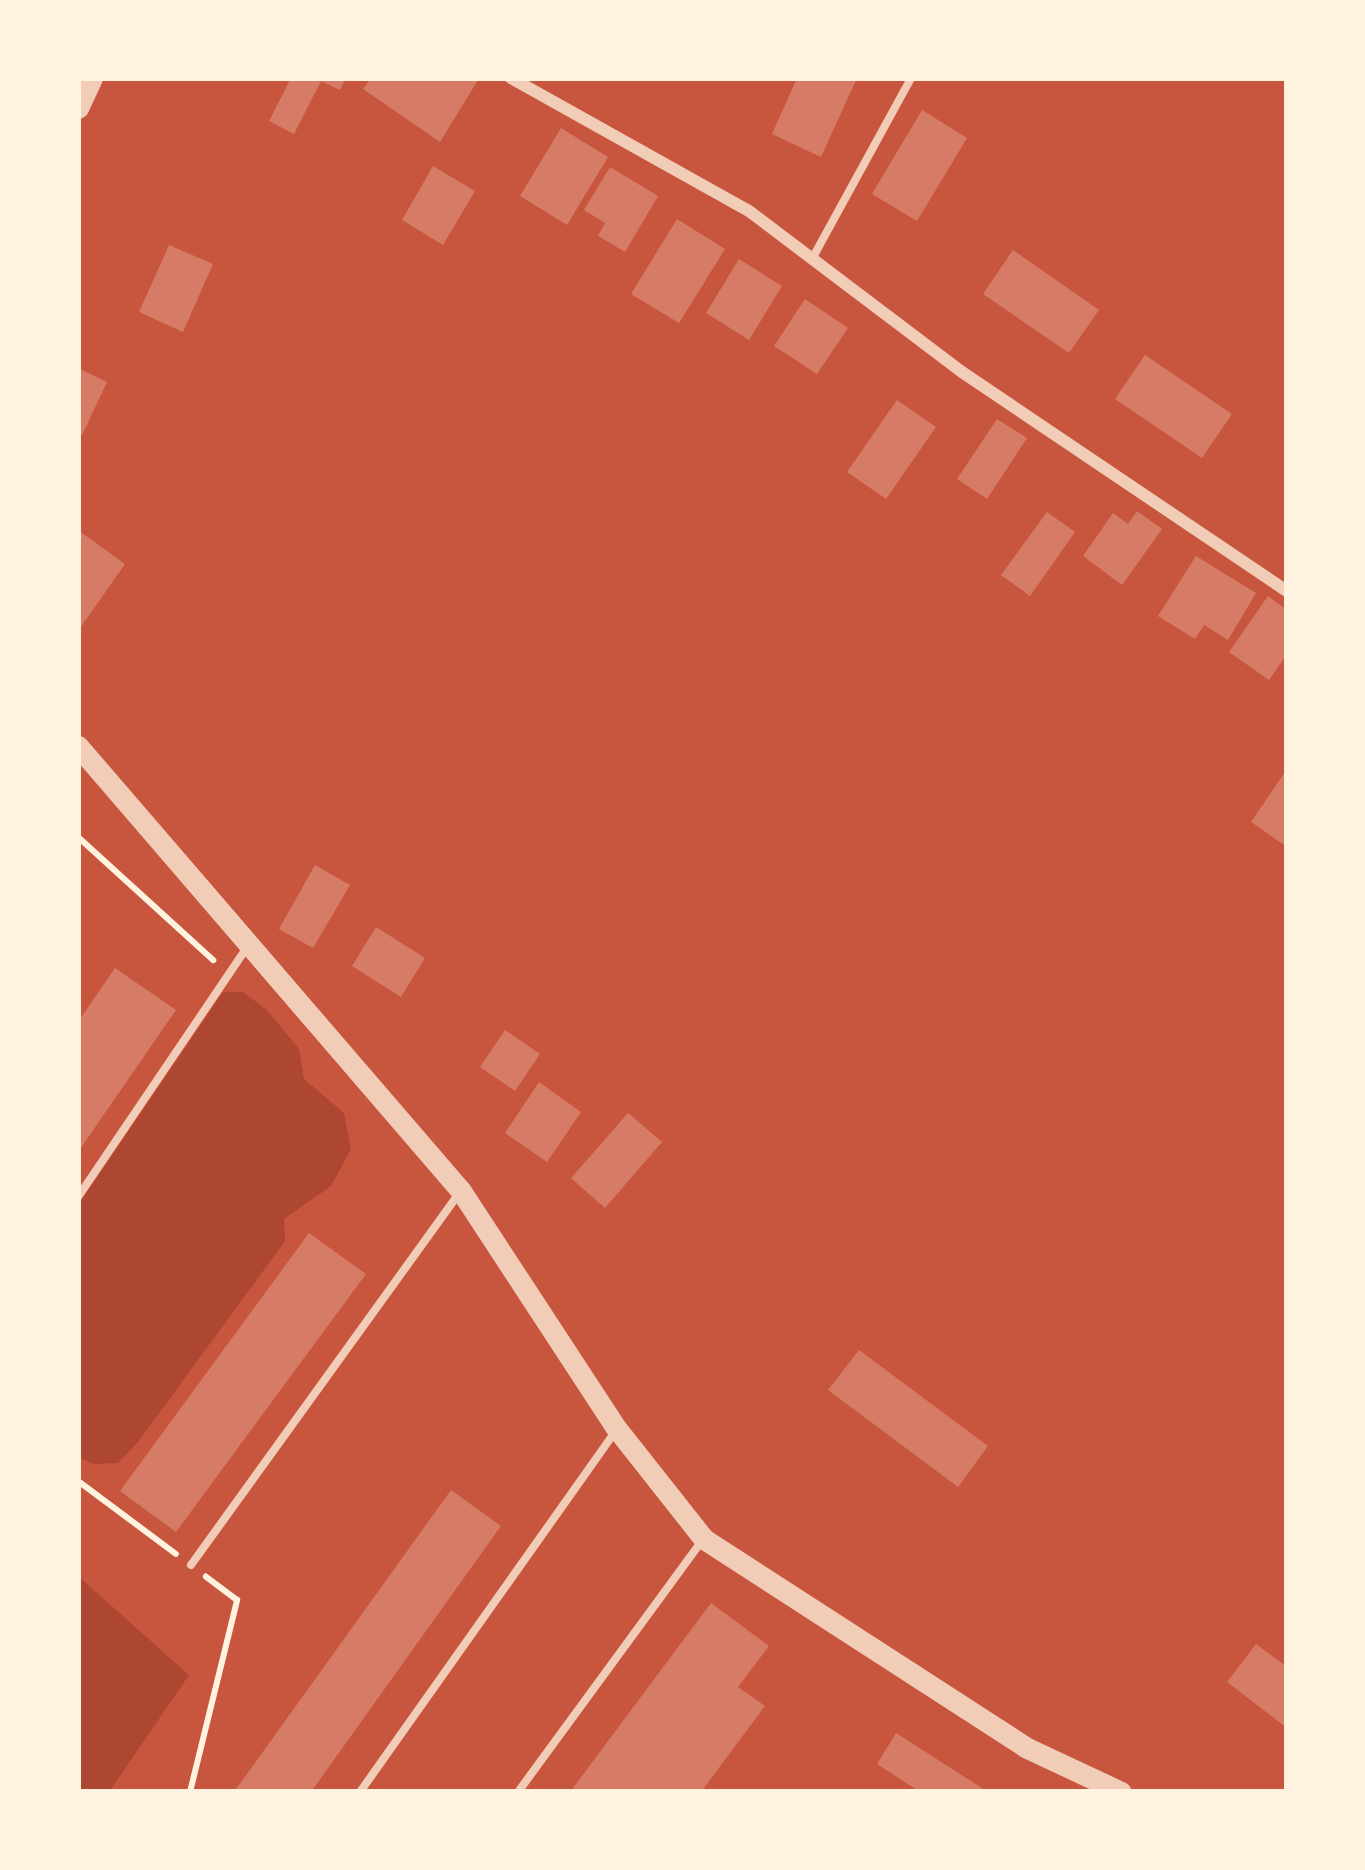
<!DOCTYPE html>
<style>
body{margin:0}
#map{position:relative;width:1365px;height:1870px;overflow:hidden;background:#c8553d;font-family:Manrope,sans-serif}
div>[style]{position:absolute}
.green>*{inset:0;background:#ae4732}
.building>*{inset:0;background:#d67c66}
.path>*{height:6px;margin:-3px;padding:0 3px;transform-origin:3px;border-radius:3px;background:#fff3e0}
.service>*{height:8px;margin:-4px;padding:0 4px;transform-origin:4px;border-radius:4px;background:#f1ccb7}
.minor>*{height:12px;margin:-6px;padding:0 6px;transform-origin:6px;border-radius:6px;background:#f1ccb7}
.tertiary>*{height:21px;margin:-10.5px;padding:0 10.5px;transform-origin:10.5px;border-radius:10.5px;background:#f1ccb7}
span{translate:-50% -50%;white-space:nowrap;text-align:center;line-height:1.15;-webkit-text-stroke:10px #fff3e0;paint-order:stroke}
.frame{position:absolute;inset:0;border:81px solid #fff3e0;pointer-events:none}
</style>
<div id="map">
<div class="green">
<i style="clip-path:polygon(223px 992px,243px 992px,267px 1010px,299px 1049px,304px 1079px,344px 1113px,351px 1149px,331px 1186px,284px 1219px,285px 1241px,138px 1442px,118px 1463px,93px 1464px,78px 1457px,78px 1205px)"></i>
<i style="clip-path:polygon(78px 1576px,189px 1675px,109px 1792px,78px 1792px)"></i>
</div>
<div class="building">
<i style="clip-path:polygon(291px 78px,346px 78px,340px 90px,321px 81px,294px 134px,269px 121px)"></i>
<i style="clip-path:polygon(371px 78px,476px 78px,478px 80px,440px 142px,363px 89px)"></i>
<i style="clip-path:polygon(797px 78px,857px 78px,821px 157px,772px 134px)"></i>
<i style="clip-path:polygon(922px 110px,967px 138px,917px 221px,872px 194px)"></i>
<i style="clip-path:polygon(561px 128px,608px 157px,567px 225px,520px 196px)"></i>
<i style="clip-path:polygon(433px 166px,475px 191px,443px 245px,402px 220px)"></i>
<i style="clip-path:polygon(610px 167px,658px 196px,625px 252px,598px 236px,605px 223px,584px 210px)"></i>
<i style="clip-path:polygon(677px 219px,725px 249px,679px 323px,631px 294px)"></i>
<i style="clip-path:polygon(169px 245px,213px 264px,183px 332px,139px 312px)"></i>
<i style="clip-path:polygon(1013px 250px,1099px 310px,1069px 353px,983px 294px)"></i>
<i style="clip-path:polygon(739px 259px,782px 286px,749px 340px,706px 313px)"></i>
<i style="clip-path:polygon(805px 299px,848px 328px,817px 374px,774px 346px)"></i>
<i style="clip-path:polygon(1145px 355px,1232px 414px,1202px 458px,1115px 399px)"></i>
<i style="clip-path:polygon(78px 368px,107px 382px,82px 435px,78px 433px)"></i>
<i style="clip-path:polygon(897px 400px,936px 427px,886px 499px,847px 472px)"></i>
<i style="clip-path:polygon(997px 419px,1027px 438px,987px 499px,957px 479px)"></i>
<i style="clip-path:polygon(1137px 511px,1162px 529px,1122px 585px,1083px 556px,1113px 513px,1128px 524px)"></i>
<i style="clip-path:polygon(1047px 512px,1075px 532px,1030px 596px,1001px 575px)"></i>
<i style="clip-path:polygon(78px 530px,125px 564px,78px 631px)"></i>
<i style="clip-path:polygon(1196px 556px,1256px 593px,1228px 640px,1204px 625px,1195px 639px,1158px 616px)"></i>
<i style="clip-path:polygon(1268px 596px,1287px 610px,1287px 654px,1269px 680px,1229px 652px)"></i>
<i style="clip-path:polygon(1287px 769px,1287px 847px,1251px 822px)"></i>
<i style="clip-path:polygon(315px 865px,350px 885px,313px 948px,279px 929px)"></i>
<i style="clip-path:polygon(376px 927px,425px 958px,401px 997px,352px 966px)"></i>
<i style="clip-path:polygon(115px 968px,176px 1010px,78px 1152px,78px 1022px)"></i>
<i style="clip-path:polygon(505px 1030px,540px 1054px,515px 1091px,480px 1067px)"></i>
<i style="clip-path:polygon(539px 1082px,581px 1112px,547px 1162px,505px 1133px)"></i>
<i style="clip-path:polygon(628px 1113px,662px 1142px,605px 1208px,571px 1178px)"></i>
<i style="clip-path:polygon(309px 1233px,366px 1274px,176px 1532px,120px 1491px)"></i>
<i style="clip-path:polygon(859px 1350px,988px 1446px,958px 1487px,828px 1390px)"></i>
<i style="clip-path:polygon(451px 1490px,501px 1526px,311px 1792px,234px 1792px)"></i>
<i style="clip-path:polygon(711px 1603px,769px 1646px,738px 1687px,765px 1706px,701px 1792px,570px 1792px)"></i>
<i style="clip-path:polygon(1256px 1644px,1287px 1667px,1287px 1728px,1227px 1682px)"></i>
<i style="clip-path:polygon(896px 1733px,988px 1792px,920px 1792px,877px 1764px)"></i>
</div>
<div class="path">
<i style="left:78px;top:837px;width:183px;rotate:42.3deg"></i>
<i style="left:78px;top:1481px;width:122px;rotate:36.7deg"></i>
<i style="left:190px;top:1792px;width:198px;rotate:-76.2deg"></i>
<i style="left:237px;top:1600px;width:39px;rotate:-143deg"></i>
</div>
<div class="service">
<i style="left:812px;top:259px;width:206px;rotate:-61.3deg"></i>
<i style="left:78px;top:1197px;width:303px;rotate:-55.9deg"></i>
<i style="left:191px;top:1565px;width:460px;rotate:-54.2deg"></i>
<i style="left:360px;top:1792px;width:443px;rotate:-54.7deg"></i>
<i style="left:518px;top:1792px;width:311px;rotate:-53.8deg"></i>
</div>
<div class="minor">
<i style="left:511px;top:78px;width:273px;rotate:29.2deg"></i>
<i style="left:749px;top:211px;width:267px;rotate:37.1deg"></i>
<i style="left:962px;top:372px;width:392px;rotate:34deg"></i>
</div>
<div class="tertiary">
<i style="left:78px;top:108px;width:33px;rotate:-65deg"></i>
<i style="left:78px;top:746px;width:587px;rotate:49.28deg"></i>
<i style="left:461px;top:1191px;width:285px;rotate:56.8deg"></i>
<i style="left:617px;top:1429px;width:140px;rotate:51.7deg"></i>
<i style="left:704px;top:1539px;width:382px;rotate:32.9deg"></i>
<i style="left:1025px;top:1747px;width:106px;rotate:25.1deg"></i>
</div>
<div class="frame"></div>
</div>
